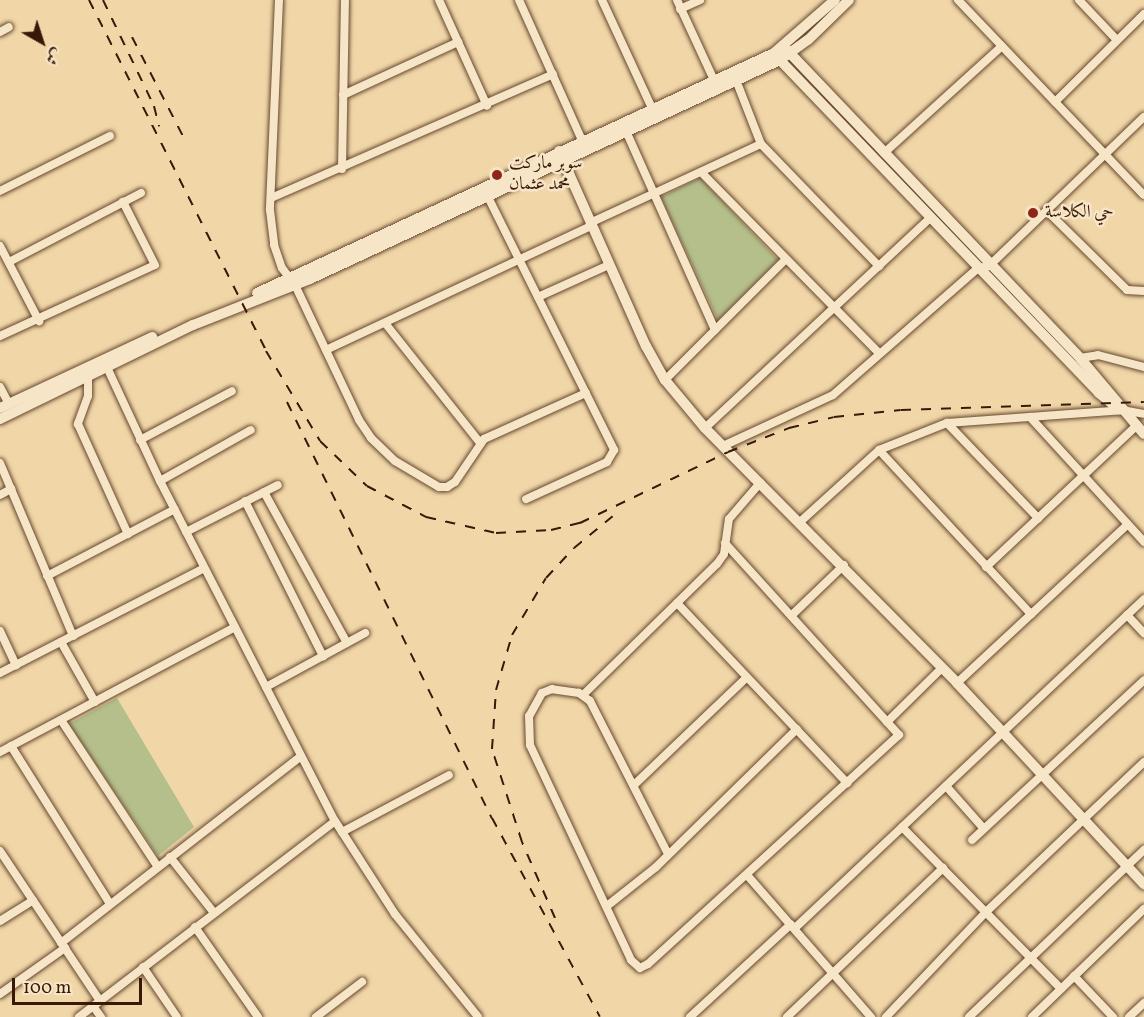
<!DOCTYPE html>
<meta charset="utf-8">
<style>
body{margin:0}
#map{position:relative;width:1144px;height:1017px;overflow:hidden;background:#f1d7a8;font-family:Vollkorn,Amiri,serif}
div>[style]{position:absolute}
.green>*{inset:0;background:#b4bf8c}
.roads{filter:drop-shadow(0 0 2px #66482f) drop-shadow(0 0 2px #66482f)}
.minor>*{height:8px;margin:-4px;padding:0 4px;transform-origin:4px;border-radius:4px;background:#f6e5c6}
.tertiary>*{height:10px;margin:-5px;padding:0 5px;transform-origin:5px;border-radius:5px;background:#f6e5c6}
.rail>*{height:2px;margin-top:-1px;transform-origin:0;background:repeating-linear-gradient(90deg,#381807 0 10px,transparent 0 20px)}
.dots>*{width:16px;height:16px;translate:-50% -50%;box-sizing:border-box;border:3px solid #f6e5c6;border-radius:50%}
span{translate:-50% -50%;white-space:nowrap;text-align:center;line-height:1.15;-webkit-text-stroke:5px #f6e5c6;paint-order:stroke}
.poi-label{font-size:18px;color:#381807}
.left{translate:0 -50%;text-align:left}
.north{position:absolute;left:12px;top:12px;width:60px;height:60px;-webkit-text-stroke:4px #f6e5c6;paint-order:stroke;rotate:141deg;font-size:16px;font-weight:700;line-height:24px;text-align:center;color:#381807}
.north::after{content:'';display:block;margin:auto;width:21px;height:27px;background:#381807;clip-path:polygon(50% 0,100% 100%,50% 72%,0 100%)}
.scale{position:absolute;left:12px;top:978px;width:130px;height:27px;box-sizing:border-box;border:3px solid #381807;border-top:0;padding-left:8px;font-size:18px;line-height:21px;white-space:nowrap;color:#381807;-webkit-text-stroke:4px #f6e5c6;paint-order:stroke}
</style>
<div id="map">
<div class="green">
<i style="clip-path:polygon(700px 178px,778px 260px,718px 320px,661px 197px)"></i>
<i style="clip-path:polygon(117px 698px,194px 827px,158px 856px,69px 724px)"></i>
</div>
<div class="roads">
<div class="minor">
<i style="left:279px;top:0;width:210px;rotate:92.5deg"></i>
<i style="left:270px;top:210px;width:35px;rotate:83deg"></i>
<i style="left:274px;top:245px;width:24px;rotate:71deg"></i>
<i style="left:282px;top:268px;width:21px;rotate:53deg"></i>
<i style="left:295px;top:285px;width:149px;rotate:64.6deg"></i>
<i style="left:359px;top:420px;width:22px;rotate:56deg"></i>
<i style="left:371px;top:438px;width:33px;rotate:44deg"></i>
<i style="left:395px;top:461px;width:51px;rotate:30.6deg"></i>
<i style="left:439px;top:487px;width:8px"></i>
<i style="left:447px;top:487px;width:9px;rotate:-32deg"></i>
<i style="left:455px;top:482px;width:52px;rotate:-56deg"></i>
<i style="left:484px;top:439px;width:112px;rotate:-24.3deg"></i>
<i style="left:439px;top:0;width:116px;rotate:65.6deg"></i>
<i style="left:519px;top:0;width:161px;rotate:65.8deg"></i>
<i style="left:602px;top:0;width:119px;rotate:65.2deg"></i>
<i style="left:677px;top:0;width:88px;rotate:65.2deg"></i>
<i style="left:958px;top:0;width:269px;rotate:46.4deg"></i>
<i style="left:1079px;top:0;width:55px;rotate:46.5deg"></i>
<i style="left:680px;top:9px;width:22px;rotate:-24deg"></i>
<i style="left:0;top:32px;width:10px;rotate:-29deg"></i>
<i style="left:736px;top:80px;width:69px;rotate:68.7deg"></i>
<i style="left:761px;top:144px;width:170px;rotate:46deg"></i>
<i style="left:343px;top:95px;width:127px;rotate:-24.7deg"></i>
<i style="left:1055px;top:102px;width:125px;rotate:-44.7deg"></i>
<i style="left:626px;top:131px;width:218px;rotate:65.9deg"></i>
<i style="left:884px;top:153px;width:159px;rotate:-42.2deg"></i>
<i style="left:342px;top:169px;width:169px;rotate:-89deg"></i>
<i style="left:701px;top:172px;width:254px;rotate:45.5deg"></i>
<i style="left:0;top:191px;width:123px;rotate:-26.6deg"></i>
<i style="left:487px;top:195px;width:285px;rotate:63.5deg"></i>
<i style="left:614px;top:450px;width:14px;rotate:120deg"></i>
<i style="left:607px;top:462px;width:89px;rotate:155.4deg"></i>
<i style="left:271px;top:198px;width:308px;rotate:-23.7deg"></i>
<i style="left:1047px;top:211px;width:112px;rotate:44.6deg"></i>
<i style="left:1127px;top:290px;width:17px;rotate:3deg"></i>
<i style="left:590px;top:223px;width:188px;rotate:-24.8deg"></i>
<i style="left:0;top:246px;width:85px;rotate:62.5deg"></i>
<i style="left:9px;top:262px;width:149px;rotate:-27.6deg"></i>
<i style="left:538px;top:297px;width:78px;rotate:-24.3deg"></i>
<i style="left:385px;top:323px;width:153px;rotate:51.6deg"></i>
<i style="left:0;top:336px;width:170px;rotate:-24.6deg"></i>
<i style="left:155px;top:265px;width:71px;rotate:-116.9deg"></i>
<i style="left:326px;top:350px;width:293px;rotate:-25.1deg"></i>
<i style="left:1080px;top:358px;width:18px;rotate:-9deg"></i>
<i style="left:1098px;top:355px;width:48px;rotate:14.6deg"></i>
<i style="left:105px;top:363px;width:130px;rotate:65deg"></i>
<i style="left:160px;top:481px;width:382px;rotate:62.8deg"></i>
<i style="left:335px;top:821px;width:111px;rotate:57.2deg"></i>
<i style="left:395px;top:914px;width:132px;rotate:51.1deg"></i>
<i style="left:88px;top:379px;width:17px;rotate:90deg"></i>
<i style="left:88px;top:396px;width:30px;rotate:110deg"></i>
<i style="left:78px;top:424px;width:121px;rotate:65.6deg"></i>
<i style="left:665px;top:380px;width:170px;rotate:-45deg"></i>
<i style="left:0;top:387px;width:19px;rotate:62deg"></i>
<i style="left:1030px;top:417px;width:169px;rotate:47.6deg"></i>
<i style="left:947px;top:423px;width:132px;rotate:46.2deg"></i>
<i style="left:705px;top:428px;width:308px;rotate:-43deg"></i>
<i style="left:140px;top:440px;width:104px;rotate:-28deg"></i>
<i style="left:723px;top:446px;width:121px;rotate:-24.9deg"></i>
<i style="left:833px;top:395px;width:193px;rotate:-41.2deg"></i>
<i style="left:978px;top:268px;width:11px;rotate:-10deg"></i>
<i style="left:989px;top:266px;width:215px;rotate:-43.9deg"></i>
<i style="left:879px;top:450px;width:224px;rotate:47.2deg"></i>
<i style="left:0;top:463px;width:188px;rotate:67.1deg"></i>
<i style="left:160px;top:481px;width:104px;rotate:-29.3deg"></i>
<i style="left:264px;top:492px;width:172px;rotate:61.2deg"></i>
<i style="left:0;top:495px;width:13px;rotate:-29deg"></i>
<i style="left:245px;top:501px;width:174px;rotate:63.3deg"></i>
<i style="left:800px;top:522px;width:107px;rotate:-42.3deg"></i>
<i style="left:879px;top:450px;width:73px;rotate:-21.7deg"></i>
<i style="left:947px;top:423px;width:175px;rotate:-4.2deg"></i>
<i style="left:1122px;top:410px;width:22px;rotate:10deg"></i>
<i style="left:186px;top:532px;width:103px;rotate:-27.1deg"></i>
<i style="left:986px;top:567px;width:206px;rotate:-43.2deg"></i>
<i style="left:47px;top:576px;width:144px;rotate:-27.6deg"></i>
<i style="left:677px;top:603px;width:248px;rotate:46.6deg"></i>
<i style="left:792px;top:615px;width:72px;rotate:-43.9deg"></i>
<i style="left:1127px;top:615px;width:25px;rotate:47deg"></i>
<i style="left:0;top:631px;width:38px;rotate:65deg"></i>
<i style="left:61px;top:642px;width:69px;rotate:60.5deg"></i>
<i style="left:0;top:673px;width:229px;rotate:-27.2deg"></i>
<i style="left:957px;top:683px;width:233px;rotate:-42.9deg"></i>
<i style="left:266px;top:687px;width:113px;rotate:-28.6deg"></i>
<i style="left:583px;top:695px;width:187px;rotate:-44.4deg"></i>
<i style="left:717px;top:564px;width:12px;rotate:-55deg"></i>
<i style="left:724px;top:554px;width:35px;rotate:-82deg"></i>
<i style="left:729px;top:519px;width:48px;rotate:-49.3deg"></i>
<i style="left:61px;top:720px;width:176px;rotate:56.6deg"></i>
<i style="left:887px;top:722px;width:77px;rotate:-44.5deg"></i>
<i style="left:11px;top:746px;width:186px;rotate:57.9deg"></i>
<i style="left:0;top:752px;width:266px;rotate:-28deg"></i>
<i style="left:634px;top:785px;width:153px;rotate:-43.7deg"></i>
<i style="left:946px;top:786px;width:57px;rotate:48.5deg"></i>
<i style="left:902px;top:827px;width:227px;rotate:45.5deg"></i>
<i style="left:342px;top:832px;width:121px;rotate:-28deg"></i>
<i style="left:972px;top:840px;width:235px;rotate:-42.9deg"></i>
<i style="left:0;top:851px;width:180px;rotate:56.3deg"></i>
<i style="left:668px;top:854px;width:172px;rotate:-117deg"></i>
<i style="left:590px;top:701px;width:14px;rotate:-144deg"></i>
<i style="left:579px;top:693px;width:27px;rotate:-172deg"></i>
<i style="left:552px;top:689px;width:11px;rotate:158deg"></i>
<i style="left:542px;top:693px;width:26px;rotate:119deg"></i>
<i style="left:529px;top:716px;width:29px;rotate:88deg"></i>
<i style="left:530px;top:745px;width:238px;rotate:64.8deg"></i>
<i style="left:631px;top:960px;width:12px;rotate:42deg"></i>
<i style="left:640px;top:968px;width:9px;rotate:-27deg"></i>
<i style="left:648px;top:964px;width:340px;rotate:-42.4deg"></i>
<i style="left:899px;top:735px;width:259px;rotate:-132.2deg"></i>
<i style="left:170px;top:857px;width:71px;rotate:51.8deg"></i>
<i style="left:747px;top:875px;width:189px;rotate:48.9deg"></i>
<i style="left:607px;top:906px;width:63px;rotate:-38.5deg"></i>
<i style="left:656px;top:867px;width:197px;rotate:-44.4deg"></i>
<i style="left:0;top:921px;width:39px;rotate:-32deg"></i>
<i style="left:195px;top:927px;width:110px;rotate:55deg"></i>
<i style="left:795px;top:928px;width:480px;rotate:-43.3deg"></i>
<i style="left:61px;top:943px;width:304px;rotate:-37.9deg"></i>
<i style="left:143px;top:967px;width:60px;rotate:55.8deg"></i>
<i style="left:1074px;top:976px;width:57px;rotate:46.4deg"></i>
<i style="left:0;top:994px;width:80px;rotate:-35.3deg"></i>
<i style="left:93px;top:1006px;width:14px;rotate:54deg"></i>
<i style="left:79px;top:1017px;width:322px;rotate:-37.4deg"></i>
<i style="left:316px;top:1017px;width:58px;rotate:-37.3deg"></i>
<i style="left:690px;top:1017px;width:137px;rotate:-42.6deg"></i>
<i style="left:787px;top:1017px;width:216px;rotate:-43.7deg"></i>
<i style="left:886px;top:1017px;width:145px;rotate:-46.4deg"></i>
<i style="left:986px;top:912px;width:218px;rotate:-43.5deg"></i>
<i style="left:969px;top:1017px;width:242px;rotate:-43.7deg"></i>
<i style="left:1032px;top:1017px;width:156px;rotate:-44deg"></i>
<i style="left:1129px;top:1017px;width:21px;rotate:-43deg"></i>
</div>
<div class="tertiary">
<i style="left:786px;top:49px;width:427px;rotate:46.4deg"></i>
<i style="left:1080px;top:358px;width:99px;rotate:49.9deg"></i>
<i style="left:777px;top:57px;width:465px;rotate:46.2deg"></i>
<i style="left:1099px;top:393px;width:26px;rotate:39deg"></i>
<i style="left:559px;top:151px;width:214px;rotate:66deg"></i>
<i style="left:646px;top:346px;width:39px;rotate:61deg"></i>
<i style="left:665px;top:380px;width:62px;rotate:50.2deg"></i>
<i style="left:705px;top:428px;width:359px;rotate:45.3deg"></i>
<i style="left:957px;top:683px;width:275px;rotate:47.1deg"></i>
<i style="left:257px;top:293px;width:570px;rotate:-24.9deg"></i>
<i style="left:774px;top:53px;width:81px;rotate:-41deg"></i>
<i style="left:0;top:408px;width:168px;rotate:-25deg"></i>
<i style="left:0;top:419px;width:215px;rotate:-26deg"></i>
<i style="left:193px;top:325px;width:126px;rotate:-21.5deg"></i>
<i style="left:310px;top:279px;width:519px;rotate:-24.98deg"></i>
<i style="left:780px;top:60px;width:34px;rotate:-36deg"></i>
<i style="left:808px;top:40px;width:57px;rotate:-44.3deg"></i>
</div>
</div>
<div class="rail">
<i style="left:89px;top:0;width:393px;rotate:63.2deg"></i>
<i style="left:266px;top:351px;width:105px;rotate:59deg"></i>
<i style="left:320px;top:441px;width:65px;rotate:43.8deg"></i>
<i style="left:367px;top:486px;width:67px;rotate:27.7deg"></i>
<i style="left:426px;top:517px;width:72px;rotate:12.9deg"></i>
<i style="left:496px;top:533px;width:55px;rotate:-3.1deg"></i>
<i style="left:551px;top:530px;width:30px;rotate:-14deg"></i>
<i style="left:580px;top:523px;width:164px;rotate:-25.6deg"></i>
<i style="left:728px;top:452px;width:66px;rotate:-21.5deg"></i>
<i style="left:789px;top:428px;width:46px;rotate:-13.7deg"></i>
<i style="left:834px;top:417px;width:67px;rotate:-6deg"></i>
<i style="left:901px;top:410px;width:243px;rotate:-1.9deg"></i>
<i style="left:103px;top:0;width:118px;rotate:64.3deg"></i>
<i style="left:154px;top:106px;width:21px;rotate:76deg"></i>
<i style="left:132px;top:37px;width:114px;rotate:62.8deg"></i>
<i style="left:287px;top:402px;width:464px;rotate:63.8deg"></i>
<i style="left:492px;top:818px;width:226px;rotate:61.5deg"></i>
<i style="left:555px;top:918px;width:83px;rotate:-113.5deg"></i>
<i style="left:522px;top:842px;width:98px;rotate:-107.9deg"></i>
<i style="left:492px;top:749px;width:59px;rotate:-86.1deg"></i>
<i style="left:496px;top:690px;width:57px;rotate:-73.8deg"></i>
<i style="left:512px;top:635px;width:66px;rotate:-59.2deg"></i>
<i style="left:546px;top:578px;width:41px;rotate:-47deg"></i>
<i style="left:574px;top:548px;width:50px;rotate:-39.4deg"></i>
</div>
<div class="dots">
<i style="left:497px;top:175px;background:#8f2418"></i>
<i style="left:1033px;top:213px;background:#8f2418"></i>
</div>
<div class="poi-label">
<span class="left" style="left:509px;top:175px">سوبر ماركت<br>محمد عثمان</span>
<span class="left" style="left:1045px;top:213px">حي الكلاسة</span>
</div>
<div class="north">ش</div>
<div class="scale">100 m</div>
</div>
